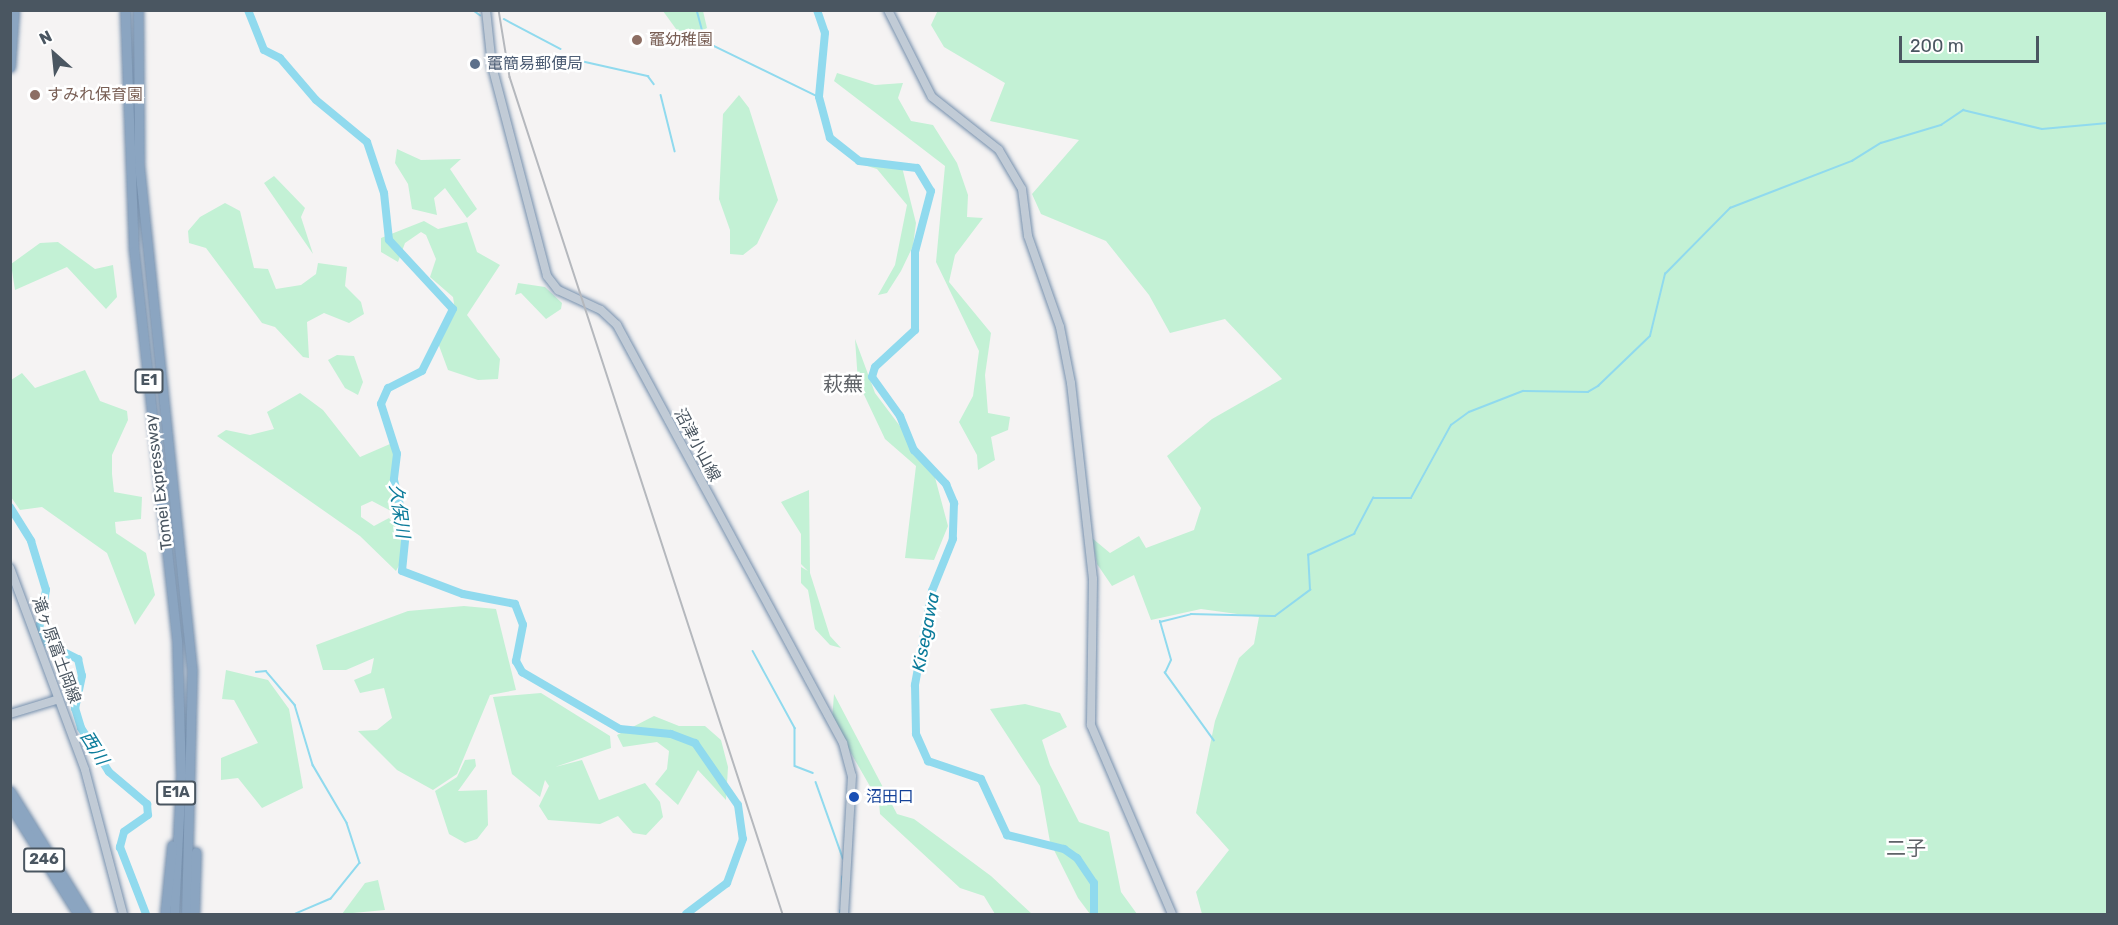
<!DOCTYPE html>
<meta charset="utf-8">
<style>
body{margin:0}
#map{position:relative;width:2118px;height:925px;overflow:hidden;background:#f5f3f3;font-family:Rubik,"Noto Sans JP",sans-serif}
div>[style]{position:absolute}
.green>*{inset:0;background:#c3f1d5}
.stream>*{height:1.5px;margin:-0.75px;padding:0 0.75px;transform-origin:0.75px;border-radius:0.75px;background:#90daee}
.river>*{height:8px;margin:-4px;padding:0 4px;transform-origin:4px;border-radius:4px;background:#90daee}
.roads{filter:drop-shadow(0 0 2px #7690ad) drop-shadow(0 0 2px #7690ad)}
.secondary>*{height:8px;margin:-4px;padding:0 4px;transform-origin:4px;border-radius:4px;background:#c1cbd6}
.highway>*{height:9px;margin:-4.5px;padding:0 4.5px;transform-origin:4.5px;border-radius:4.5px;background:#8ba5c1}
.rail>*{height:1.5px;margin:-0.75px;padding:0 0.75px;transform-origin:0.75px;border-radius:0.75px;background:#b5b8bd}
.dots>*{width:16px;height:16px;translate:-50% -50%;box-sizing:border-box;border:3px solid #fff;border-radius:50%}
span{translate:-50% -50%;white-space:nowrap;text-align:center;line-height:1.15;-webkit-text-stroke:5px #fff;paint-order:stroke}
.shield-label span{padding:2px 4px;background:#fff;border:2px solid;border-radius:4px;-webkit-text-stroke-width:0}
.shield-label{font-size:15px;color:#4a5661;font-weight:700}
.education-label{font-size:16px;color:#785e54}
.left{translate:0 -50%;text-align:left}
.service-label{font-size:16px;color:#4e5e75}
.street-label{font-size:16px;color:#4a5661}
.transit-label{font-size:16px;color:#164399}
.water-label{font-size:18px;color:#0c7c9b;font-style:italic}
.quarter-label{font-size:20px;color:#5f6368}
.frame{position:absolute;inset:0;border:12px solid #4a5661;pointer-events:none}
.north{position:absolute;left:24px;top:24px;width:60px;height:60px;-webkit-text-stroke:4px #fff;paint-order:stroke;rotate:333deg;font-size:16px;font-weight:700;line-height:24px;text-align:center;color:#4a5661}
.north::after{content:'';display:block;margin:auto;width:21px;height:27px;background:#4a5661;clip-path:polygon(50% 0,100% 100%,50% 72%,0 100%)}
.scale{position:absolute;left:1899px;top:36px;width:140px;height:27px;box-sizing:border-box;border:3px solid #4a5661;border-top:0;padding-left:8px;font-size:18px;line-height:21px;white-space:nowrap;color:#4a5661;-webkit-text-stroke:4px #fff;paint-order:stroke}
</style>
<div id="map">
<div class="green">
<i style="clip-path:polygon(938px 10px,2107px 11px,2107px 914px,1202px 914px,1196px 892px,1229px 850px,1196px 813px,1215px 721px,1239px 658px,1254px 644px,1259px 617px,1201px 609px,1151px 620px,1134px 575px,1112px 586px,1097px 564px,1092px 538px,1110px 553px,1139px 536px,1146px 548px,1194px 530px,1201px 508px,1167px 456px,1212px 419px,1282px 379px,1225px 319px,1170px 333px,1149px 295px,1106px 241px,1041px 214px,1032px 194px,1079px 140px,990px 121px,1005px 83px,944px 47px,931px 25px)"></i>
<i style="clip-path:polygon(663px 11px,703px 11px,707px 28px,684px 40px)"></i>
<i style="clip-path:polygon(837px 73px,875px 85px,903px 83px,898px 98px,911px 121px,933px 125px,957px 163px,968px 195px,967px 217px,983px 218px,955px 255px,949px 282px,991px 333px,985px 375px,988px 413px,1010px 417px,1008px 430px,991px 437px,995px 460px,978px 470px,977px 455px,959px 422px,973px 396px,979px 351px,936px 262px,945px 166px,834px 81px)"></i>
<i style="clip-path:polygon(739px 95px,749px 108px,778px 200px,757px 244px,743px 255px,730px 254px,730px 230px,719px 199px,723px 114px)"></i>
<i style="clip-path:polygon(397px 149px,421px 160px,461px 159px,450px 169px,477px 209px,467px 218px,445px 188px,434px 198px,437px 215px,412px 209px,408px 184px,395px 163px)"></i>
<i style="clip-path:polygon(866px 161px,902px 167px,916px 223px,913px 246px,901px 271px,887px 293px,878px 295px,895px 265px,907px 205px,877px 169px,864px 165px)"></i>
<i style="clip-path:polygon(274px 176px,305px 208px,301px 217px,313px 254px,264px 183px)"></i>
<i style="clip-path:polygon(225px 203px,240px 211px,254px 268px,268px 269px,276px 289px,301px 285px,316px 274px,318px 263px,347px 267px,345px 286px,361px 302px,364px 314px,349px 323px,324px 313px,307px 322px,309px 358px,303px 357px,275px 327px,262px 323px,206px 248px,189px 243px,188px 231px,200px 217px)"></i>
<i style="clip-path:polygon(424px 221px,438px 229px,467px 222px,477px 252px,500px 265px,467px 315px,500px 359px,498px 379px,478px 380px,448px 370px,438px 343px,455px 310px,453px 297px,430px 277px,436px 259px,426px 235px,421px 232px,405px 243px,398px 262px,381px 252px,381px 238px)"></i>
<i style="clip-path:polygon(58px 242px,95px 269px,113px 265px,117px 297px,106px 309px,67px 267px,15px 290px,11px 264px,40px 243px)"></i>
<i style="clip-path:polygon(518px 283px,545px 287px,562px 303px,561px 309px,546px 319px,521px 293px,515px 295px)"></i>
<i style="clip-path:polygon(855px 339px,875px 393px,933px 470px,948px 526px,934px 560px,905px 558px,916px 466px,885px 439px,858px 382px)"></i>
<i style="clip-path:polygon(337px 355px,354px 356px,363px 382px,358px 395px,345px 388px,328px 360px)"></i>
<i style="clip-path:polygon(85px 370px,100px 401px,127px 411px,128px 420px,112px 455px,112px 474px,114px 492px,142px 497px,141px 519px,115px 522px,116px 533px,146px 553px,155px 595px,135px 625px,107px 553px,42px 507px,20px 510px,11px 497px,11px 380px,22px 373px,35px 388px)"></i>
<i style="clip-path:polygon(300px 393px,323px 410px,360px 457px,390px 444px,395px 449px,398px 505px,391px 511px,372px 501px,361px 506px,361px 517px,374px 526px,389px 518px,400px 531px,405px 554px,396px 571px,360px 536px,217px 436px,226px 430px,250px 435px,274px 429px,267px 412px)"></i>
<i style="clip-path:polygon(809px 490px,810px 573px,830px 636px,841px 648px,830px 645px,815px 629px,808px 590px,801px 583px,801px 567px,808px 571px,801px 564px,801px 534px,781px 502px)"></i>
<i style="clip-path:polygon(464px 606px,496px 609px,516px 690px,490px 695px,457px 774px,433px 790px,397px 770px,358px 731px,377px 730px,392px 718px,384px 688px,360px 693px,354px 680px,371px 673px,374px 658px,346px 670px,323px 670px,316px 645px,408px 611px)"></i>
<i style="clip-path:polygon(226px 670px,268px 680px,289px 709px,303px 788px,262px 808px,238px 778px,221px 780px,221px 758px,258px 743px,234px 700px,222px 699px)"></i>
<i style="clip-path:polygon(541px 693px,610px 736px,611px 748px,555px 767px,582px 760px,599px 800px,645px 783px,660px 802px,663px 817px,646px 835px,633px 833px,618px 816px,600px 824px,548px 820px,539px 806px,549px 786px,545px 780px,540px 797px,512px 774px,493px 697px)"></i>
<i style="clip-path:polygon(834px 694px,897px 814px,914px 819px,991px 876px,1032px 914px,995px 914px,984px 896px,960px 888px,880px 814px,879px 802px,832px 720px)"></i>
<i style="clip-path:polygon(1025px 704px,1060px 713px,1067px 727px,1042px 740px,1050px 765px,1079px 822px,1109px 832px,1121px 892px,1137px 914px,1090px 914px,1078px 898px,1050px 842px,1040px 786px,990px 709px)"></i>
<i style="clip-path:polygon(654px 716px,679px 726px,705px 726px,721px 740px,728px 767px,726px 800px,698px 770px,678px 805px,655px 784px,667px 769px,669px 751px,657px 742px,623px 747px,617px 735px)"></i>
<i style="clip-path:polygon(475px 759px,476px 766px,458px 791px,487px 790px,488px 825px,477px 839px,465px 843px,449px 834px,435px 791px,457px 777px,465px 760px)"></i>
<i style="clip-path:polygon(378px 880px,385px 910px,342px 914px,365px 883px)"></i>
</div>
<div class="stream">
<i style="left:473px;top:10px;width:9px;rotate:36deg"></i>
<i style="left:697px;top:10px;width:23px;rotate:75deg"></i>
<i style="left:703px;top:32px;width:18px;rotate:52deg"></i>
<i style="left:714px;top:46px;width:117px;rotate:25.9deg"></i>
<i style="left:504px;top:19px;width:64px;rotate:27.8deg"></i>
<i style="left:581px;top:61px;width:69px;rotate:12.6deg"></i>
<i style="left:648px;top:76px;width:10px;rotate:53deg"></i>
<i style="left:661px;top:95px;width:58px;rotate:76deg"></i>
<i style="left:753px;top:651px;width:88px;rotate:61.4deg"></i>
<i style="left:795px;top:728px;width:38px;rotate:90deg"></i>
<i style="left:795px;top:766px;width:19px;rotate:21deg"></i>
<i style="left:256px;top:672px;width:10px;rotate:-6deg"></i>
<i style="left:266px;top:671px;width:45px;rotate:49.5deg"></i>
<i style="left:295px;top:705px;width:63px;rotate:73.3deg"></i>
<i style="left:313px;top:765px;width:67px;rotate:59.6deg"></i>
<i style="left:347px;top:823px;width:42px;rotate:72deg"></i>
<i style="left:360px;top:863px;width:46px;rotate:128.9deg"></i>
<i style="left:331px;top:899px;width:38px;rotate:157deg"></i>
<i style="left:1214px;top:741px;width:84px;rotate:-125.8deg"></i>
<i style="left:1165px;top:673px;width:14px;rotate:-65deg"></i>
<i style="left:1171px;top:660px;width:40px;rotate:-106deg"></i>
<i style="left:1160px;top:622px;width:32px;rotate:-14deg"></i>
<i style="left:1191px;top:614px;width:84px;rotate:1.4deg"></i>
<i style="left:1275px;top:616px;width:44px;rotate:-36.6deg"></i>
<i style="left:1310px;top:590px;width:35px;rotate:-93deg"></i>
<i style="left:1308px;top:555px;width:51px;rotate:-24.5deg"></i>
<i style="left:1354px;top:534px;width:41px;rotate:-62.2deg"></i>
<i style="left:1373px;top:498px;width:38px"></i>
<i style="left:1411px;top:498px;width:83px;rotate:-61.3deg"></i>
<i style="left:1451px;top:425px;width:22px;rotate:-36deg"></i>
<i style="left:1469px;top:412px;width:58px;rotate:-21.3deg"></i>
<i style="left:1523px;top:391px;width:65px;rotate:0.9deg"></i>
<i style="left:1588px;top:392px;width:12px;rotate:-31deg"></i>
<i style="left:1598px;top:386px;width:72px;rotate:-43.9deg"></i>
<i style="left:1650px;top:336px;width:64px;rotate:-76.4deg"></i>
<i style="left:1665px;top:274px;width:93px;rotate:-45.4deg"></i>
<i style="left:1730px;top:208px;width:131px;rotate:-21.1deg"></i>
<i style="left:1852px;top:161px;width:34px;rotate:-32deg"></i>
<i style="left:1881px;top:143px;width:63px;rotate:-16.7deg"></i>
<i style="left:1941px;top:125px;width:27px;rotate:-34deg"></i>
<i style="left:1963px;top:110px;width:81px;rotate:13.5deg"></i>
<i style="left:2042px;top:129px;width:66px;rotate:-5.2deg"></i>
<i style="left:816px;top:782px;width:81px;rotate:70.4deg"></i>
<i style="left:842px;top:890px;width:13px;rotate:-90deg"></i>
<i style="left:840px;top:914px;width:3px;rotate:-90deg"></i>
</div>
<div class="river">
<i style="left:248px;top:10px;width:43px;rotate:68.2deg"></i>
<i style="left:264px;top:50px;width:18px;rotate:27deg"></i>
<i style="left:280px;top:58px;width:55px;rotate:49.4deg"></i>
<i style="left:316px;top:100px;width:66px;rotate:39.5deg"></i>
<i style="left:367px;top:142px;width:54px;rotate:71.6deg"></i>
<i style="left:384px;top:193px;width:47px;rotate:83.9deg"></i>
<i style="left:389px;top:240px;width:94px;rotate:47.2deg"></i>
<i style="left:453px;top:309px;width:69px;rotate:116.6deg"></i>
<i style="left:422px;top:371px;width:38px;rotate:153deg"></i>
<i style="left:388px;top:388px;width:17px;rotate:114deg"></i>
<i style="left:381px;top:404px;width:52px;rotate:72.3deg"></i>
<i style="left:397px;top:454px;width:26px;rotate:97deg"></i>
<i style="left:394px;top:480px;width:52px;rotate:76.8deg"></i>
<i style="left:406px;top:531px;width:40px;rotate:95.7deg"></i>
<i style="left:402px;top:571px;width:65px;rotate:20.7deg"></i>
<i style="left:463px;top:594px;width:53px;rotate:10.9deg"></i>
<i style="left:515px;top:604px;width:22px;rotate:69deg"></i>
<i style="left:523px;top:625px;width:37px;rotate:101deg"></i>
<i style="left:516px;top:661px;width:13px;rotate:61deg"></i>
<i style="left:522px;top:672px;width:113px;rotate:30.2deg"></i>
<i style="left:620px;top:729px;width:51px;rotate:5.6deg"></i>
<i style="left:671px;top:734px;width:26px;rotate:21deg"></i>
<i style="left:695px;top:743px;width:75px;rotate:55.3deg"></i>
<i style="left:738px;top:805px;width:34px;rotate:82deg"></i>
<i style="left:743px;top:839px;width:47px;rotate:110deg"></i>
<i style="left:727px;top:883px;width:51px;rotate:142.9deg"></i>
<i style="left:817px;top:10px;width:24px;rotate:71deg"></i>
<i style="left:825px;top:33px;width:64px;rotate:95.4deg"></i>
<i style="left:819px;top:97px;width:42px;rotate:75deg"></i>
<i style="left:830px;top:138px;width:37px;rotate:38deg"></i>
<i style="left:859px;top:161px;width:58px;rotate:6.9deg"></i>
<i style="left:917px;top:168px;width:27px;rotate:59deg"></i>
<i style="left:931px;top:191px;width:63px;rotate:104.7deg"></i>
<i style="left:915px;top:252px;width:78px;rotate:90deg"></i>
<i style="left:915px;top:330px;width:54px;rotate:137.2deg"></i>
<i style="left:875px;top:367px;width:10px;rotate:107deg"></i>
<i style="left:872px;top:377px;width:48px;rotate:54.3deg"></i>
<i style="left:900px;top:416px;width:37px;rotate:68deg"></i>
<i style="left:914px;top:450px;width:47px;rotate:46.7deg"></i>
<i style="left:946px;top:484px;width:21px;rotate:67deg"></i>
<i style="left:954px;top:503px;width:36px;rotate:92deg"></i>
<i style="left:953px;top:539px;width:56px;rotate:112deg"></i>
<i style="left:932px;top:591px;width:96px;rotate:100.3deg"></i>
<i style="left:915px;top:685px;width:49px;rotate:88.8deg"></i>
<i style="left:916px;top:734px;width:30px;rotate:66deg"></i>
<i style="left:928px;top:761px;width:56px;rotate:18.8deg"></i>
<i style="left:981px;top:779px;width:62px;rotate:65.1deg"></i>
<i style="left:1007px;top:835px;width:59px;rotate:13.8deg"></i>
<i style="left:1064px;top:849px;width:16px;rotate:35deg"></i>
<i style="left:1077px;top:858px;width:30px;rotate:56deg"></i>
<i style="left:1094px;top:883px;width:31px;rotate:90deg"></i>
<i style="left:10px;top:507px;width:40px;rotate:58deg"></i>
<i style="left:31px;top:541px;width:51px;rotate:73deg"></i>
<i style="left:46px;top:590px;width:39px;rotate:100deg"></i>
<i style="left:39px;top:628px;width:18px;rotate:61deg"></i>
<i style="left:48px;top:644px;width:34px;rotate:27deg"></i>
<i style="left:78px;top:659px;width:17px;rotate:77deg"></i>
<i style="left:82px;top:676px;width:33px;rotate:102deg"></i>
<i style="left:75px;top:708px;width:21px;rotate:73deg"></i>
<i style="left:81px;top:728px;width:52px;rotate:57.5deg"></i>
<i style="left:109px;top:772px;width:50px;rotate:40.1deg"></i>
<i style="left:147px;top:804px;width:11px;rotate:85deg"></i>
<i style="left:148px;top:815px;width:29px;rotate:145deg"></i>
<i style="left:124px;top:832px;width:16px;rotate:105deg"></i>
<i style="left:120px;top:847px;width:72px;rotate:68.8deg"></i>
</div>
<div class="roads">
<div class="secondary">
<i style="left:486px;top:10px;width:56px;rotate:83.9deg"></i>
<i style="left:492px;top:66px;width:217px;rotate:75.3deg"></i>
<i style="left:547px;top:276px;width:18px;rotate:52deg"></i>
<i style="left:558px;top:290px;width:47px;rotate:24.9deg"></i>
<i style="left:601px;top:310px;width:22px;rotate:43deg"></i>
<i style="left:617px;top:325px;width:475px;rotate:61.6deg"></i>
<i style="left:843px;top:743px;width:34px;rotate:75deg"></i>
<i style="left:852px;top:776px;width:138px;rotate:93.3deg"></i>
<i style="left:888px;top:10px;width:97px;rotate:63.2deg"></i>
<i style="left:932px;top:97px;width:85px;rotate:38.3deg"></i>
<i style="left:999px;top:150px;width:45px;rotate:59.5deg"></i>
<i style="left:1022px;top:189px;width:47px;rotate:82.7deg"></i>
<i style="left:1028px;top:236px;width:96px;rotate:70.6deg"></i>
<i style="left:1060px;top:327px;width:57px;rotate:78.9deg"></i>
<i style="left:1071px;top:383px;width:197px;rotate:83.6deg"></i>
<i style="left:1093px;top:579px;width:146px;rotate:90.8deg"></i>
<i style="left:1091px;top:725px;width:206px;rotate:66.8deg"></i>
<i style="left:10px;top:568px;width:215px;rotate:69.6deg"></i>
<i style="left:85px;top:770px;width:149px;rotate:75.2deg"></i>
<i style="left:10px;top:714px;width:51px;rotate:-17deg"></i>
</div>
<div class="highway">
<i style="left:125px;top:10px;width:241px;rotate:87.9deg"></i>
<i style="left:134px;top:251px;width:391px;rotate:83.7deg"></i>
<i style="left:177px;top:640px;width:136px;rotate:88.3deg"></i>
<i style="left:181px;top:776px;width:138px;rotate:92.9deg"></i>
<i style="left:138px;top:10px;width:155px;rotate:89.6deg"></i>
<i style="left:139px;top:165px;width:508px;rotate:84.01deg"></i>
<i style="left:192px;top:670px;width:244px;rotate:91.4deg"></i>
<i style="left:10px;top:67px;width:57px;rotate:-86deg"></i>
<i style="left:10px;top:791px;width:145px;rotate:58.3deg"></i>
<i style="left:10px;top:805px;width:128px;rotate:58deg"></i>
<i style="left:165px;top:914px;width:69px;rotate:-84.2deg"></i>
<i style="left:194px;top:914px;width:62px;rotate:-88.2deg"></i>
</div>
</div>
<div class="rail">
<i style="left:499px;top:10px;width:68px;rotate:80.7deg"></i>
<i style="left:510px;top:77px;width:880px;rotate:71.94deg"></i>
</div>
<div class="dots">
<i style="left:637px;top:40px;background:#8d6e63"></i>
<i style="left:475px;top:64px;background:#5c6f8a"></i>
<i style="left:35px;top:95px;background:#8d6e63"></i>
<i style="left:854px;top:797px;background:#1a4fb4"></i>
</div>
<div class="shield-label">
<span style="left:149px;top:381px">E1</span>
<span style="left:176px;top:793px">E1A</span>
<span style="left:44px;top:860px">246</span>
</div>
<div class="education-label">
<span class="left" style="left:649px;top:40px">竈幼稚園</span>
<span class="left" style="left:47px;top:95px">すみれ保育園</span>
</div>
<div class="service-label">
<span class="left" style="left:487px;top:64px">竃簡易郵便局</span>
</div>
<div class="street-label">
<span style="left:697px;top:445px;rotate:62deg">沼津小山線</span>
<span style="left:159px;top:482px;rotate:-97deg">Tomei Expressway</span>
<span style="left:56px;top:650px;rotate:70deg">滝ヶ原富士岡線</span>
</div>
<div class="transit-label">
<span class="left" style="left:866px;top:797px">沼田口</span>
</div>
<div class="water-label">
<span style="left:399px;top:511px;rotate:82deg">久保川</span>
<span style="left:926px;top:632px;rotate:-79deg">Kisegawa</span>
<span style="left:94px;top:748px;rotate:58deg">西川</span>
</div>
<div class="quarter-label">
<span style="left:843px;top:384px">萩蕪</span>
<span style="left:1906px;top:848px">二子</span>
</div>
<div class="frame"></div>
<div class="north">N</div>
<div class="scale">200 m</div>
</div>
